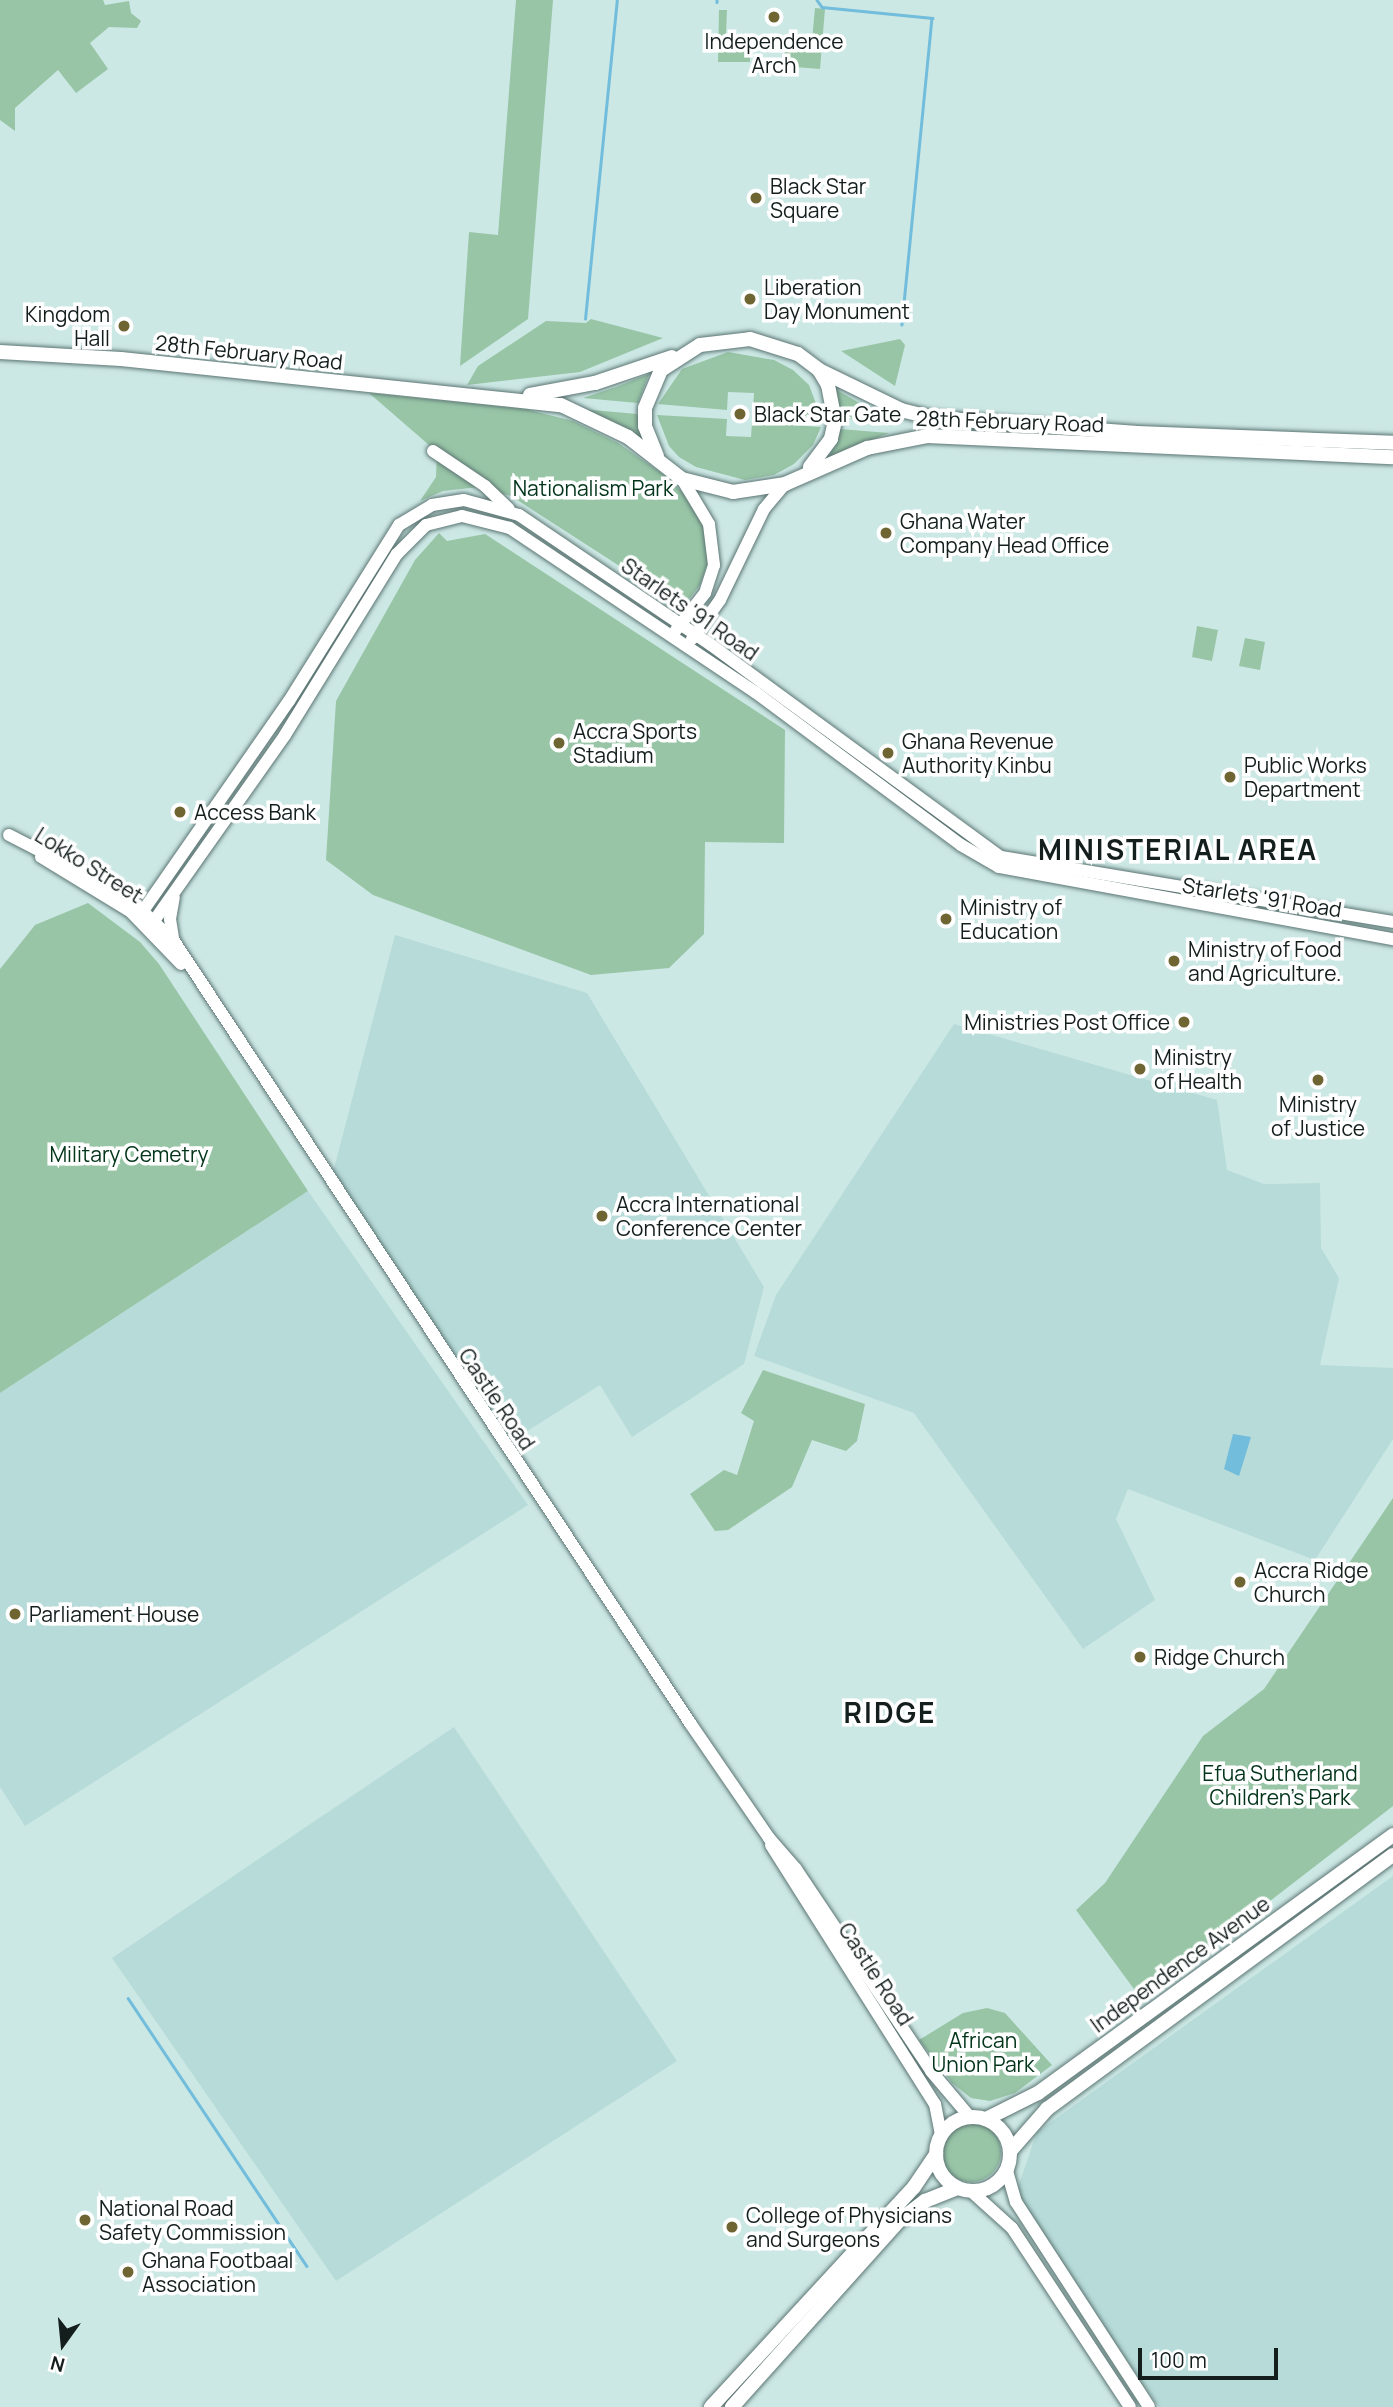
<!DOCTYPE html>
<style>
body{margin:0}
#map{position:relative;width:1393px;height:2407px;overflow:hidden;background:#cce8e5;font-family:Manrope,sans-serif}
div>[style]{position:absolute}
.built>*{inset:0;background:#b6dbd8}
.green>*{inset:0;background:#98c5a6}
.round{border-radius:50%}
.water>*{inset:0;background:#72bcdc}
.stream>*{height:2.5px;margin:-1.25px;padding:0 1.25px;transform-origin:1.25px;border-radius:1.25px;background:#72bcdc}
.roads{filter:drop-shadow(0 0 2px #5c7573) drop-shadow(0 0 2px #5c7573)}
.secondary>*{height:12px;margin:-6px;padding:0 6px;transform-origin:6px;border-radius:6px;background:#fff}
.primary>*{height:14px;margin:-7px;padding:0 7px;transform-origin:7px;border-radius:7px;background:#fff}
.primary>.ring{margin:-7px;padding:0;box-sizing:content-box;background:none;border:14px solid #fff;border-radius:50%}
.dots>*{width:19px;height:19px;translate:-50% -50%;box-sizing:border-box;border:4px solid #fff;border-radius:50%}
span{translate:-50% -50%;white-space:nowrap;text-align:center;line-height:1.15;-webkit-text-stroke:7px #fff;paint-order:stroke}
.poi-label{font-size:21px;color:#141e1d}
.left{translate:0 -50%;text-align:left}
.right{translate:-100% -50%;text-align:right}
.street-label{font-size:21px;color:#141e1d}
.park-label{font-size:21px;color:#02341a}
.district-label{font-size:28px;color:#141e1d;font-weight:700;letter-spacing:2px}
.north{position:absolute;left:28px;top:2309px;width:70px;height:70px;-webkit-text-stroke:5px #fff;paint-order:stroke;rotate:195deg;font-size:19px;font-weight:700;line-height:28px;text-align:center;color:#141e1d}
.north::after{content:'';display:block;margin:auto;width:24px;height:32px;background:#141e1d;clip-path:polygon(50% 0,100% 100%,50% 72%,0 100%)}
.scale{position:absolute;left:1138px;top:2348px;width:140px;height:32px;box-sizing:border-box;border:4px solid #141e1d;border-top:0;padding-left:9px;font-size:21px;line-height:24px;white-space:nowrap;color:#141e1d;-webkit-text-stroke:5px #fff;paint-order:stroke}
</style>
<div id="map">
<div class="built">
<i style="clip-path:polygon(395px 935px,587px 993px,764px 1287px,744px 1364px,632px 1437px,600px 1385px,510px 1442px,331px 1180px)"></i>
<i style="clip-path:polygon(954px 1024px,1217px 1100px,1227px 1170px,1264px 1184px,1320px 1183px,1321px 1248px,1339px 1278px,1320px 1365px,1393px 1368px,1393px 1439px,1315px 1560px,1128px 1489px,1116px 1519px,1155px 1600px,1083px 1649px,914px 1413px,754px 1356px,776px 1295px)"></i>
<i style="clip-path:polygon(308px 1191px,528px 1505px,25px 1826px,0 1787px,0 1393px)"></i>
<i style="clip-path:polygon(454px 1727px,677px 2061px,336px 2281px,112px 1958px)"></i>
<i style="clip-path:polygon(1393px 1876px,1393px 2407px,1159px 2407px,1029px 2218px,1017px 2190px,1037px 2132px)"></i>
</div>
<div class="green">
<i style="clip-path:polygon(0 0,103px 0,105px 5px,129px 1px,131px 13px,141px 21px,137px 28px,109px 27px,90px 43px,108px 69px,76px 93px,58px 70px,15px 108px,15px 131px,0 120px)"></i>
<i style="clip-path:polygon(516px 0,553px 0,528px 319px,460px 366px,469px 232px,498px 235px)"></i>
<i style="clip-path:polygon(815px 8px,825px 9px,820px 69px,783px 66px,786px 38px,812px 40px)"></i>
<i style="clip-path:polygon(719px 10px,727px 10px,726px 34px,750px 35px,750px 62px,718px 62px)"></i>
<i style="clip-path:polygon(591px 319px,663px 338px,580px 372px,467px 385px,478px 366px,546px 321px,586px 323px)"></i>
<i style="clip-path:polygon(900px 339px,905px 345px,895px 386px,841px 351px)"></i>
<i style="clip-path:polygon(728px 352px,774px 360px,793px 370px,809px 385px,821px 417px,753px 412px,754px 393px,728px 392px,727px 410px,658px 404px,682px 369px)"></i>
<i style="clip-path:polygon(649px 374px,638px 403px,583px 398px,616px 387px)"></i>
<i style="clip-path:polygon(835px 389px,891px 421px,840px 418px)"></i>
<i style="clip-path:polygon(369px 393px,525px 409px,573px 421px,618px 443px,667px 477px,694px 504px,706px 530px,709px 559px,700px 585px,683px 607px,511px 496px,479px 487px,443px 491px,420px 501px,436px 477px,437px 452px)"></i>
<i style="clip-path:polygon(581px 409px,637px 414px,644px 443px)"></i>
<i style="clip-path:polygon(657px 415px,727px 419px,726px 436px,751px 437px,752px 422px,821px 427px,813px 445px,794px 464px,774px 475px,745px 480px,696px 467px,679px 457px,669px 446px)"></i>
<i style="clip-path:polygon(840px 429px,889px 433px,829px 457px)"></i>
<i style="clip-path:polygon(439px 533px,447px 541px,485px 534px,785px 730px,784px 843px,705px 842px,704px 934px,669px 968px,591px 975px,373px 895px,326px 860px,336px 701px,415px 560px)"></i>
<i style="clip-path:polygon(1197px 626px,1218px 630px,1212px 661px,1192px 657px)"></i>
<i style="clip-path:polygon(1245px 638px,1265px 642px,1260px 670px,1239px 666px)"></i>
<i style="clip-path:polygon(88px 903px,140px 942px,159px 964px,308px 1191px,0 1393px,0 969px,35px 925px)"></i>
<i style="clip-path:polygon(763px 1370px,865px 1404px,857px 1441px,846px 1451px,812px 1440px,792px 1487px,728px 1530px,715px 1531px,690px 1494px,724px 1470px,737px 1475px,754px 1421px,741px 1413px)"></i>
<i style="clip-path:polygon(1393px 1498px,1393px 1806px,1142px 2000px,1076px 1910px,1105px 1883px,1203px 1736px,1264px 1689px)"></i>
<i style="clip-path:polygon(987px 2008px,1005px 2013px,1052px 2065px,1015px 2093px,990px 2101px,971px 2098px,952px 2083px,919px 2040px,963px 2013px)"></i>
<i class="round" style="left:941px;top:2122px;width:60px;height:60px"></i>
</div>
<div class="water">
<i style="clip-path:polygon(1233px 1434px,1251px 1437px,1239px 1476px,1224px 1469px)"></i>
</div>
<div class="stream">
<i style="left:717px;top:0;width:2px;rotate:90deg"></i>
<i style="left:817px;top:0;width:9px;rotate:54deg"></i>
<i style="left:822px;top:7px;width:111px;rotate:5.7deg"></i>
<i style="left:932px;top:18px;width:308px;rotate:95.6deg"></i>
<i style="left:585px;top:319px;width:321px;rotate:-84.3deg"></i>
<i style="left:128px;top:1998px;width:322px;rotate:56.3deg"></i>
</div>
<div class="roads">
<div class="secondary">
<i style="left:433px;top:451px;width:63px;rotate:33.9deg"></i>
<i style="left:485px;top:486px;width:33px;rotate:44deg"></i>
<i style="left:676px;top:630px;width:47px;rotate:-51.9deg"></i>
<i style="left:705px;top:593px;width:29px;rotate:-72deg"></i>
<i style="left:714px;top:565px;width:41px;rotate:-97deg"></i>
<i style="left:709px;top:524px;width:52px;rotate:-121deg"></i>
<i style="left:692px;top:639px;width:48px;rotate:-54.3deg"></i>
<i style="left:720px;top:600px;width:101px;rotate:-64.2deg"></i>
<i style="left:764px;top:509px;width:33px;rotate:-50deg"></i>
<i style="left:9px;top:835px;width:133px;rotate:27.3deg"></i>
<i style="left:127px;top:896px;width:65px;rotate:43.8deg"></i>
<i style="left:174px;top:941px;width:937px;rotate:56.58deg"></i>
<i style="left:690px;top:1723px;width:140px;rotate:55.5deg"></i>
<i style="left:769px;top:1838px;width:41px;rotate:48.9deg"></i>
<i style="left:796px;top:1869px;width:243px;rotate:56.2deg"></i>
<i style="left:931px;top:2071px;width:60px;rotate:49.7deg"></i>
<i style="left:41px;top:857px;width:105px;rotate:31.4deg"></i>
<i style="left:131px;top:912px;width:72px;rotate:46.1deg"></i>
<i style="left:138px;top:918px;width:264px;rotate:-55.2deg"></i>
<i style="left:289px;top:701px;width:208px;rotate:-58deg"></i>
<i style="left:399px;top:525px;width:39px;rotate:-31deg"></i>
<i style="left:432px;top:505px;width:32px;rotate:-9deg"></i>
<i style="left:464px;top:500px;width:57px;rotate:15.3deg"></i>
<i style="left:519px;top:515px;width:232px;rotate:34.1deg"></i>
<i style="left:711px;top:645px;width:359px;rotate:36.2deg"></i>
<i style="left:1001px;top:857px;width:397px;rotate:9.4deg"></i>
<i style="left:149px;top:928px;width:236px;rotate:-54.8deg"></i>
<i style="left:285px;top:735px;width:213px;rotate:-58.3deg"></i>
<i style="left:397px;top:554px;width:41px;rotate:-45deg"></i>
<i style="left:426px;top:525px;width:37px;rotate:-14deg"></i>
<i style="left:462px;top:516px;width:49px;rotate:14deg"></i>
<i style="left:510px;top:528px;width:295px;rotate:33.8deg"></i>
<i style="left:755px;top:692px;width:257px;rotate:36.6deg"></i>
<i style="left:961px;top:845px;width:44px;rotate:30.1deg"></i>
<i style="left:999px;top:867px;width:401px;rotate:10.4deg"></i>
<i style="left:173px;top:938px;width:19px;rotate:-99deg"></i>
<i style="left:170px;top:919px;width:22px;rotate:-80deg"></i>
<i style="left:771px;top:1845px;width:307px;rotate:57.7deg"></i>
<i style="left:935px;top:2104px;width:33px;rotate:79deg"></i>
<i style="left:1007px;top:2171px;width:32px;rotate:74deg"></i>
<i style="left:1016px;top:2202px;width:244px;rotate:57deg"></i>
<i style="left:971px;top:2191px;width:55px;rotate:42.1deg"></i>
<i style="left:1012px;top:2228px;width:214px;rotate:56.6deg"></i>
</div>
<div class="primary">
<i style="left:0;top:352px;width:121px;rotate:3.3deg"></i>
<i style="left:121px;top:359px;width:442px;rotate:6deg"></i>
<i style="left:561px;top:405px;width:74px;rotate:25.5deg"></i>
<i style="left:628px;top:437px;width:68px;rotate:37.9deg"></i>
<i style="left:682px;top:479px;width:53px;rotate:14.3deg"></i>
<i style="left:733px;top:492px;width:53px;rotate:-8.7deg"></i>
<i style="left:785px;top:484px;width:90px;rotate:-23.7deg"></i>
<i style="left:867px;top:448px;width:61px;rotate:-11.3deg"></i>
<i style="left:927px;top:436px;width:466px;rotate:2.6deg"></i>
<i style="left:819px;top:370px;width:91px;rotate:26deg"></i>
<i style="left:901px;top:410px;width:34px;rotate:14deg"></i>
<i style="left:934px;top:418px;width:204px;rotate:4.2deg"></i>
<i style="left:1137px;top:433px;width:256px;rotate:2.2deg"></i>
<i style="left:530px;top:395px;width:66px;rotate:-10.5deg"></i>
<i style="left:595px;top:383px;width:81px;rotate:-18.7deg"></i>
<i style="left:657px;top:456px;width:32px;rotate:-112deg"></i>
<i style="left:645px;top:426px;width:18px;rotate:-90deg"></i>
<i style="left:645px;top:408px;width:41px;rotate:-67.2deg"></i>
<i style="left:661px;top:370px;width:46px;rotate:-32.7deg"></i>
<i style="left:700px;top:345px;width:50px;rotate:-6.8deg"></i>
<i style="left:750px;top:339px;width:50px;rotate:17.4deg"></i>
<i style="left:798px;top:354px;width:26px;rotate:37deg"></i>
<i style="left:819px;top:370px;width:17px;rotate:59deg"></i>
<i style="left:828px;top:385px;width:37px;rotate:79deg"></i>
<i style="left:835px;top:421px;width:18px;rotate:103deg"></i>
<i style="left:831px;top:439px;width:35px;rotate:127deg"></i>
<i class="ring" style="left:936px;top:2117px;width:60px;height:60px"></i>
<i style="left:986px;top:2119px;width:58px;rotate:-26.6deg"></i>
<i style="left:1038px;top:2093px;width:439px;rotate:-36deg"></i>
<i style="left:1011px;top:2150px;width:55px;rotate:-48.7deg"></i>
<i style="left:1047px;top:2109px;width:429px;rotate:-36.3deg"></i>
<i style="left:711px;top:2407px;width:299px;rotate:-47.3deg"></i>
<i style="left:914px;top:2187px;width:40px;rotate:-56deg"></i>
<i style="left:732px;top:2407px;width:250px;rotate:-48.1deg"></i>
<i style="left:899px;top:2221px;width:33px;rotate:-38deg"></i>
<i style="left:925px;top:2201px;width:35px;rotate:-22deg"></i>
</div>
</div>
<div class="dots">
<i style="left:774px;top:17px;background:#6e6532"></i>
<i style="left:756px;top:198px;background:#6e6532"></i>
<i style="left:750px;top:299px;background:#6e6532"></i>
<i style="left:124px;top:326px;background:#6e6532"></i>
<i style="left:740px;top:414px;background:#6e6532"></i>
<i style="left:886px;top:533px;background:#6e6532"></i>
<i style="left:559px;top:743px;background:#6e6532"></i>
<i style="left:888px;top:753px;background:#6e6532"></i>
<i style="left:1230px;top:777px;background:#6e6532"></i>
<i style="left:180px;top:812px;background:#6e6532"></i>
<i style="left:946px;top:919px;background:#6e6532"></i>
<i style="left:1174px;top:961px;background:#6e6532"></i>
<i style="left:1184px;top:1022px;background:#6e6532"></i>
<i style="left:1140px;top:1069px;background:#6e6532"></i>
<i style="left:1318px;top:1080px;background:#6e6532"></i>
<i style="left:602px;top:1216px;background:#6e6532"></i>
<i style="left:1240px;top:1582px;background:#6e6532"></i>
<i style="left:15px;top:1614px;background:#6e6532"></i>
<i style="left:1140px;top:1657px;background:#6e6532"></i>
<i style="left:85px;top:2220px;background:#6e6532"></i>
<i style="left:732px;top:2227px;background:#6e6532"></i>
<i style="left:128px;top:2272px;background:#6e6532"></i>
</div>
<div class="poi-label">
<span style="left:774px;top:53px">Independence<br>Arch</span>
<span class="left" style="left:770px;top:198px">Black Star<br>Square</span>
<span class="left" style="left:764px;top:299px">Liberation<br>Day Monument</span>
<span class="right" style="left:110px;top:326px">Kingdom<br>Hall</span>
<span class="left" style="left:754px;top:414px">Black Star Gate</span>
<span class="left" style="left:900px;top:533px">Ghana Water<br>Company Head Office</span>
<span class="left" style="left:573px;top:743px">Accra Sports<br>Stadium</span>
<span class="left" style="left:902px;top:753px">Ghana Revenue<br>Authority Kinbu</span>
<span class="left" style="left:1244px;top:777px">Public Works<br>Department</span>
<span class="left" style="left:194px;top:812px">Access Bank</span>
<span class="left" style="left:960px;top:919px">Ministry of<br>Education</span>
<span class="left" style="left:1188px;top:961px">Ministry of Food<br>and Agriculture.</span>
<span class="right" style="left:1170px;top:1022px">Ministries Post Office</span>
<span class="left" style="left:1154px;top:1069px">Ministry<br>of Health</span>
<span style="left:1318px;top:1116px">Ministry<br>of Justice</span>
<span class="left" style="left:616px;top:1216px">Accra International<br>Conference Center</span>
<span class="left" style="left:1254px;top:1582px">Accra Ridge<br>Church</span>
<span class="left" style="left:29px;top:1614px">Parliament House</span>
<span class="left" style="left:1154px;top:1657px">Ridge Church</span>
<span class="left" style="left:99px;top:2220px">National Road<br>Safety Commission</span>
<span class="left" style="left:746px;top:2227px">College of Physicians<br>and Surgeons</span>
<span class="left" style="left:142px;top:2272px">Ghana Footbaal<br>Association</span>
</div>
<div class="street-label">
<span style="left:249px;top:352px;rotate:6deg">28th February Road</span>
<span style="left:1010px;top:421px;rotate:2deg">28th February Road</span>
<span style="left:690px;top:609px;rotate:35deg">Starlets '91 Road</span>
<span style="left:89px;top:865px;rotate:32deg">Lokko Street</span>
<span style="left:1262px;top:897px;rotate:9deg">Starlets '91 Road</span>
<span style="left:497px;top:1399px;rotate:56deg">Castle Road</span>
<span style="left:1180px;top:1964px;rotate:-36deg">Independence Avenue</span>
<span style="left:876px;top:1974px;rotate:57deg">Castle Road</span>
</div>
<div class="park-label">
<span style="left:593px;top:488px">Nationalism Park</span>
<span style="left:129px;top:1154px">Military Cemetry</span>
<span style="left:1280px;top:1785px">Efua Sutherland<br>Children's Park</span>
<span style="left:983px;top:2052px">African<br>Union Park</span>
</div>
<div class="district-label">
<span style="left:1178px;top:849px">MINISTERIAL AREA</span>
<span style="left:890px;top:1712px">RIDGE</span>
</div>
<div class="north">N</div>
<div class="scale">100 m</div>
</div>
